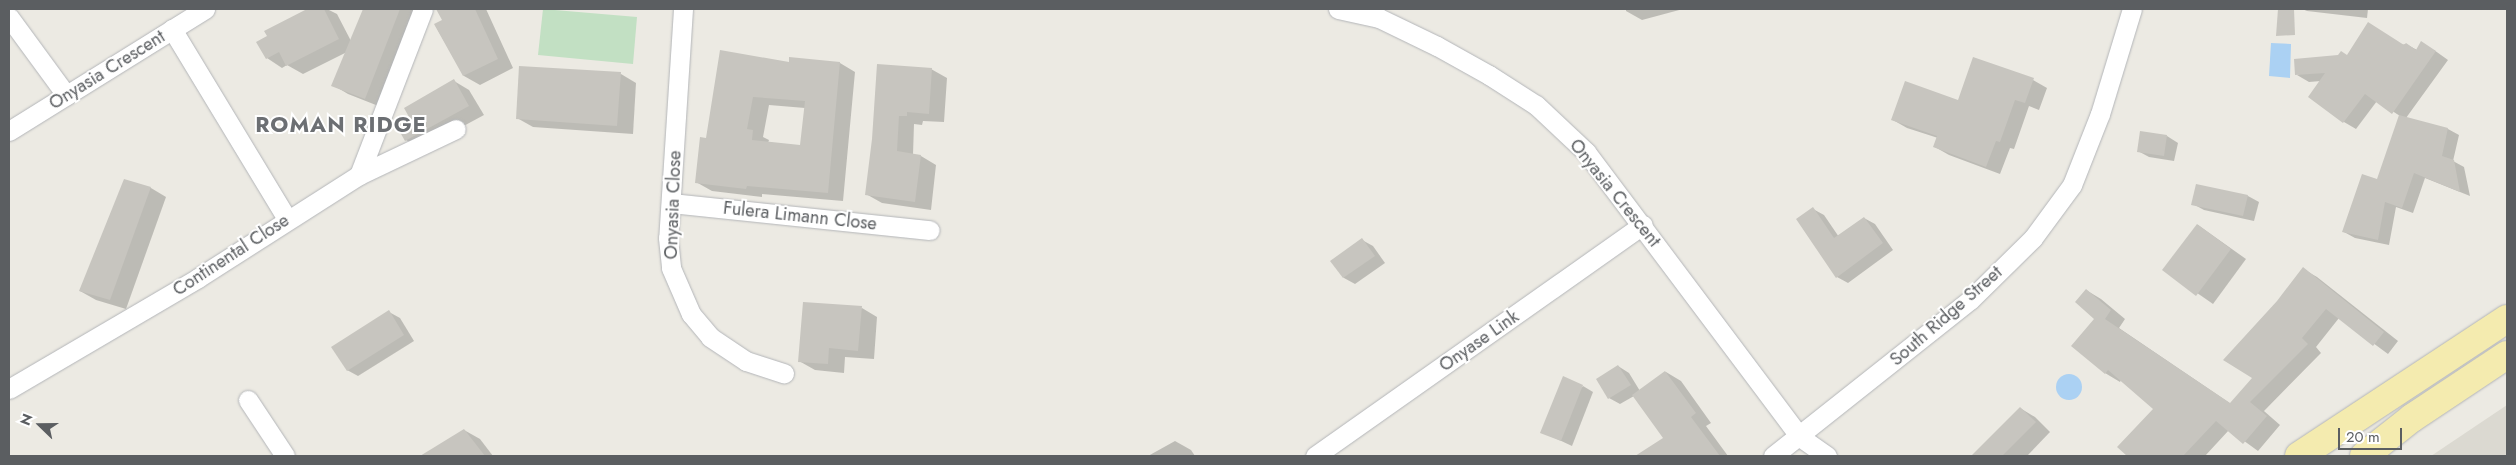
<!DOCTYPE html>
<style>
body{margin:0}
#map{position:relative;width:2516px;height:465px;overflow:hidden;background:#eceae3;font-family:Jost,sans-serif}
div>[style]{position:absolute}
.education>*{inset:0;background:#dbd9d1}
.green>*{inset:0;background:#c2e0c3}
.water>*{inset:0;background:#abd1f3}
.round{border-radius:50%}
.shadow>*{inset:0;background:#0003}
.building>*{inset:0;background:#c7c5bf}
.roads{filter:drop-shadow(0 0 1px #b3b5b8) drop-shadow(0 0 1px #b3b5b8)}
.street>*{height:19px;margin:-9.5px;padding:0 9.5px;transform-origin:9.5px;border-radius:9.5px;background:#fff}
.primary>*{height:28px;margin:-14px;padding:0 14px;transform-origin:14px;border-radius:14px;background:#f4ebaf}
span{translate:-50% -50%;white-space:nowrap;text-align:center;line-height:1.15;-webkit-text-stroke:4px #fff;paint-order:stroke}
.street-label{font-size:18px;color:#5b5e61}
.district-label{font-size:22px;color:#6c6f73;font-weight:700;letter-spacing:1px}
.frame{position:absolute;inset:0;border:10px solid #5b5e61;pointer-events:none}
.north{position:absolute;left:15px;top:400px;width:50px;height:50px;-webkit-text-stroke:4px #fff;paint-order:stroke;rotate:292deg;font-size:14px;font-weight:700;line-height:20px;text-align:center;color:#5b5e61}
.north::after{content:'';display:block;margin:auto;width:18px;height:22px;background:#5b5e61;clip-path:polygon(50% 0,100% 100%,50% 72%,0 100%)}
.scale{position:absolute;left:2338px;top:428px;width:64px;height:22px;box-sizing:border-box;border:2px solid #5b5e61;border-top:0;padding-left:6px;font-size:15px;line-height:18px;white-space:nowrap;color:#5b5e61;-webkit-text-stroke:4px #fff;paint-order:stroke}
</style>
<div id="map">
<div class="education">
<i style="clip-path:polygon(2507px 405px,2507px 456px,2431px 456px)"></i>
</div>
<div class="green">
<i style="clip-path:polygon(543px 9px,637px 17px,633px 64px,538px 55px)"></i>
</div>
<div class="water">
<i style="clip-path:polygon(2271px 43px,2291px 44px,2290px 78px,2269px 76px)"></i>
<i class="round" style="left:2056px;top:374px;width:26px;height:26px"></i>
</div>
<div class="shadow">
<i style="clip-path:polygon(314px 9px,327px 9px,337px 14px,351px 41px,364px 9px,419px 9px,381px 107px,348px 94px,333px 85px,347px 52px,303px 74px,287px 65px,282px 68px,267px 58px,269px 37px,266px 31px)"></i>
<i style="clip-path:polygon(486px 9px,513px 68px,480px 85px,464px 76px,435px 25px,444px 20px,439px 9px)"></i>
<i style="clip-path:polygon(1626px 9px,1683px 9px,1642px 20px,1626px 11px)"></i>
<i style="clip-path:polygon(2302px 9px,2368px 9px,2367px 18px,2307px 11px)"></i>
<i style="clip-path:polygon(2406px 44px,2417px 50px,2434px 50px,2448px 60px,2406px 118px,2448px 129px,2459px 135px,2453px 161px,2464px 167px,2470px 196px,2425px 178px,2413px 213px,2396px 207px,2389px 245px,2355px 238px,2344px 232px,2378px 181px,2400px 116px,2377px 101px,2356px 129px,2344px 122px,2321px 81px,2309px 82px,2297px 75px,2348px 56px)"></i>
<i style="clip-path:polygon(evenodd,721px 51px,790px 64px,840px 63px,855px 72px,843px 201px,762px 194px,762px 197px,712px 191px,696px 182px,707px 140px,721px 51px,769px 105px,805px 108px,801px 146px,768px 143px,769px 140px,763px 137px,769px 105px)"></i>
<i style="clip-path:polygon(931px 69px,947px 78px,944px 122px,923px 121px,922px 125px,914px 124px,913px 155px,921px 156px,936px 165px,931px 210px,882px 203px,866px 194px,873px 139px)"></i>
<i style="clip-path:polygon(621px 74px,636px 83px,633px 134px,533px 127px,517px 118px)"></i>
<i style="clip-path:polygon(2033px 80px,2047px 88px,2039px 110px,2029px 106px,2014px 149px,2010px 148px,2000px 174px,1949px 155px,1935px 147px,1938px 138px,1907px 128px,1893px 120px)"></i>
<i style="clip-path:polygon(454px 81px,469px 90px,484px 115px,421px 149px,406px 140px)"></i>
<i style="clip-path:polygon(2167px 136px,2178px 143px,2174px 161px,2149px 157px,2138px 151px)"></i>
<i style="clip-path:polygon(125px 180px,151px 188px,166px 197px,126px 309px,96px 300px,80px 291px)"></i>
<i style="clip-path:polygon(2248px 196px,2259px 202px,2254px 221px,2204px 210px,2193px 204px)"></i>
<i style="clip-path:polygon(1813px 209px,1824px 215px,1839px 237px,1864px 218px,1875px 224px,1893px 250px,1848px 283px,1837px 277px)"></i>
<i style="clip-path:polygon(2198px 225px,2246px 259px,2213px 304px,2164px 270px)"></i>
<i style="clip-path:polygon(1362px 240px,1373px 246px,1385px 263px,1355px 284px,1344px 278px,1332px 261px)"></i>
<i style="clip-path:polygon(2303px 269px,2317px 277px,2398px 341px,2388px 354px,2339px 318px,2316px 347px,2321px 353px,2264px 411px,2280px 425px,2258px 451px,2229px 430px,2205px 456px,2129px 456px,2119px 447px,2155px 409px,2121px 380px,2120px 382px,2105px 373px,2096px 318px,2086px 290px,2101px 299px,2125px 319px,2119px 328px,2231px 404px,2254px 378px,2278px 302px)"></i>
<i style="clip-path:polygon(862px 308px,877px 317px,874px 359px,845px 357px,844px 373px,815px 370px,799px 361px)"></i>
<i style="clip-path:polygon(389px 312px,400px 318px,414px 341px,358px 376px,347px 370px)"></i>
<i style="clip-path:polygon(1618px 366px,1629px 373px,1640px 391px,1666px 372px,1681px 381px,1711px 423px,1706px 426px,1728px 456px,1637px 456px,1665px 438px,1634px 396px,1620px 404px,1609px 398px)"></i>
<i style="clip-path:polygon(1583px 386px,1593px 392px,1572px 446px,1542px 432px)"></i>
<i style="clip-path:polygon(2020px 408px,2035px 417px,2050px 432px,2027px 456px,1972px 456px)"></i>
<i style="clip-path:polygon(464px 430px,480px 439px,493px 456px,422px 456px)"></i>
<i style="clip-path:polygon(1175px 441px,1191px 450px,1195px 456px,1148px 456px)"></i>
</div>
<div class="building">
<i style="clip-path:polygon(307px 9px,324px 9px,339px 39px,286px 66px,279px 52px,266px 59px,256px 42px,267px 36px,264px 31px)"></i>
<i style="clip-path:polygon(363px 9px,400px 9px,365px 99px,331px 86px)"></i>
<i style="clip-path:polygon(436px 9px,475px 9px,498px 59px,463px 76px,434px 24px,442px 20px)"></i>
<i style="clip-path:polygon(2278px 9px,2294px 9px,2295px 35px,2276px 36px)"></i>
<i style="clip-path:polygon(2368px 22px,2404px 45px,2406px 43px,2416px 50px,2421px 41px,2436px 51px,2392px 114px,2365px 94px,2343px 123px,2308px 97px,2325px 73px,2295px 75px,2294px 59px,2338px 55px,2341px 51px,2347px 55px)"></i>
<i style="clip-path:polygon(evenodd,720px 50px,789px 62px,789px 57px,840px 62px,828px 193px,747px 186px,746px 189px,695px 183px,700px 137px,706px 138px,720px 50px,753px 97px,805px 101px,800px 145px,752px 140px,753px 130px,747px 129px,753px 97px)"></i>
<i style="clip-path:polygon(1973px 57px,2034px 78px,2025px 103px,2015px 100px,2000px 142px,1996px 141px,1986px 167px,1933px 147px,1937px 136px,1891px 120px,1905px 81px,1958px 100px)"></i>
<i style="clip-path:polygon(877px 64px,932px 68px,929px 114px,907px 112px,907px 116px,899px 116px,897px 151px,921px 155px,915px 202px,865px 195px,872px 139px)"></i>
<i style="clip-path:polygon(519px 66px,621px 72px,617px 126px,516px 119px)"></i>
<i style="clip-path:polygon(454px 79px,469px 106px,405px 141px,396px 125px,409px 117px,404px 108px)"></i>
<i style="clip-path:polygon(2399px 115px,2448px 128px,2442px 156px,2454px 160px,2460px 192px,2414px 173px,2402px 208px,2385px 202px,2378px 240px,2342px 232px,2362px 174px,2377px 179px)"></i>
<i style="clip-path:polygon(2140px 131px,2167px 135px,2164px 156px,2137px 152px)"></i>
<i style="clip-path:polygon(124px 179px,151px 187px,110px 300px,79px 291px)"></i>
<i style="clip-path:polygon(2196px 184px,2248px 195px,2243px 216px,2191px 205px)"></i>
<i style="clip-path:polygon(1813px 207px,1834px 238px,1864px 217px,1883px 243px,1836px 278px,1796px 219px)"></i>
<i style="clip-path:polygon(2197px 224px,2231px 249px,2196px 296px,2162px 270px)"></i>
<i style="clip-path:polygon(1362px 238px,1375px 256px,1343px 278px,1330px 261px)"></i>
<i style="clip-path:polygon(2303px 267px,2384px 332px,2373px 346px,2326px 309px,2302px 338px,2308px 344px,2250px 402px,2267px 416px,2243px 444px,2216px 421px,2183px 456px,2127px 456px,2117px 447px,2153px 409px,2108px 370px,2105px 374px,2071px 346px,2094px 319px,2075px 302px,2086px 289px,2111px 310px,2105px 319px,2230px 403px,2252px 378px,2223px 360px,2277px 301px)"></i>
<i style="clip-path:polygon(803px 302px,862px 306px,858px 351px,829px 348px,828px 364px,798px 362px)"></i>
<i style="clip-path:polygon(389px 310px,404px 335px,347px 371px,331px 347px)"></i>
<i style="clip-path:polygon(1618px 365px,1631px 385px,1608px 399px,1596px 379px)"></i>
<i style="clip-path:polygon(1665px 371px,1696px 413px,1691px 417px,1720px 456px,1635px 456px,1663px 438px,1632px 395px)"></i>
<i style="clip-path:polygon(1563px 376px,1583px 385px,1561px 441px,1540px 433px)"></i>
<i style="clip-path:polygon(2020px 407px,2036px 422px,2002px 456px,1971px 456px)"></i>
<i style="clip-path:polygon(464px 429px,485px 456px,420px 456px)"></i>
</div>
<div class="roads">
<div class="street">
<i style="left:683px;top:9px;width:229px;rotate:93.7deg"></i>
<i style="left:668px;top:238px;width:30px;rotate:84deg"></i>
<i style="left:671px;top:268px;width:50px;rotate:66.5deg"></i>
<i style="left:691px;top:314px;width:30px;rotate:50deg"></i>
<i style="left:710px;top:337px;width:43px;rotate:33.7deg"></i>
<i style="left:746px;top:361px;width:40px;rotate:18deg"></i>
<i style="left:1338px;top:9px;width:42px;rotate:12.4deg"></i>
<i style="left:1379px;top:18px;width:64px;rotate:25.8deg"></i>
<i style="left:1437px;top:46px;width:60px;rotate:29.1deg"></i>
<i style="left:1489px;top:75px;width:56px;rotate:32.6deg"></i>
<i style="left:1536px;top:105px;width:69px;rotate:43.2deg"></i>
<i style="left:1586px;top:152px;width:356px;rotate:53.1deg"></i>
<i style="left:1800px;top:437px;width:33px;rotate:35deg"></i>
<i style="left:9px;top:17px;width:97px;rotate:53.8deg"></i>
<i style="left:172px;top:29px;width:222px;rotate:58.8deg"></i>
<i style="left:9px;top:131px;width:231px;rotate:-31.9deg"></i>
<i style="left:359px;top:175px;width:178px;rotate:-68.9deg"></i>
<i style="left:671px;top:203px;width:260px;rotate:6deg"></i>
<i style="left:9px;top:389px;width:219px;rotate:-30.4deg"></i>
<i style="left:198px;top:278px;width:191px;rotate:-32.6deg"></i>
<i style="left:359px;top:175px;width:107px;rotate:-25.4deg"></i>
<i style="left:248px;top:400px;width:67px;rotate:56.5deg"></i>
<i style="left:1315px;top:456px;width:401px;rotate:-35.2deg"></i>
<i style="left:1773px;top:456px;width:251px;rotate:-38.4deg"></i>
<i style="left:1970px;top:300px;width:88px;rotate:-44.5deg"></i>
<i style="left:2033px;top:238px;width:66px;rotate:-53.7deg"></i>
<i style="left:2072px;top:185px;width:76px;rotate:-68.5deg"></i>
<i style="left:2100px;top:114px;width:110px;rotate:-73.1deg"></i>
</div>
<div class="primary">
<i style="left:2299px;top:456px;width:249px;rotate:-33.4deg"></i>
<i style="left:2364px;top:456px;width:61px;rotate:-38.4deg"></i>
<i style="left:2412px;top:418px;width:114px;rotate:-33.6deg"></i>
</div>
</div>
<div class="street-label">
<span style="left:107px;top:70px;rotate:-32deg">Onyasia Crescent</span>
<span style="left:1615px;top:193px;rotate:51deg">Onyasia Crescent</span>
<span style="left:673px;top:205px;rotate:-88deg">Onyasia Close</span>
<span style="left:800px;top:216px;rotate:6deg">Fulera Limann Close</span>
<span style="left:231px;top:255px;rotate:-33deg">Continental Close</span>
<span style="left:1946px;top:316px;rotate:-41deg">South Ridge Street</span>
<span style="left:1479px;top:341px;rotate:-35deg">Onyase Link</span>
</div>
<div class="district-label">
<span style="left:341px;top:125px">ROMAN RIDGE</span>
</div>
<div class="frame"></div>
<div class="north">N</div>
<div class="scale">20 m</div>
</div>
